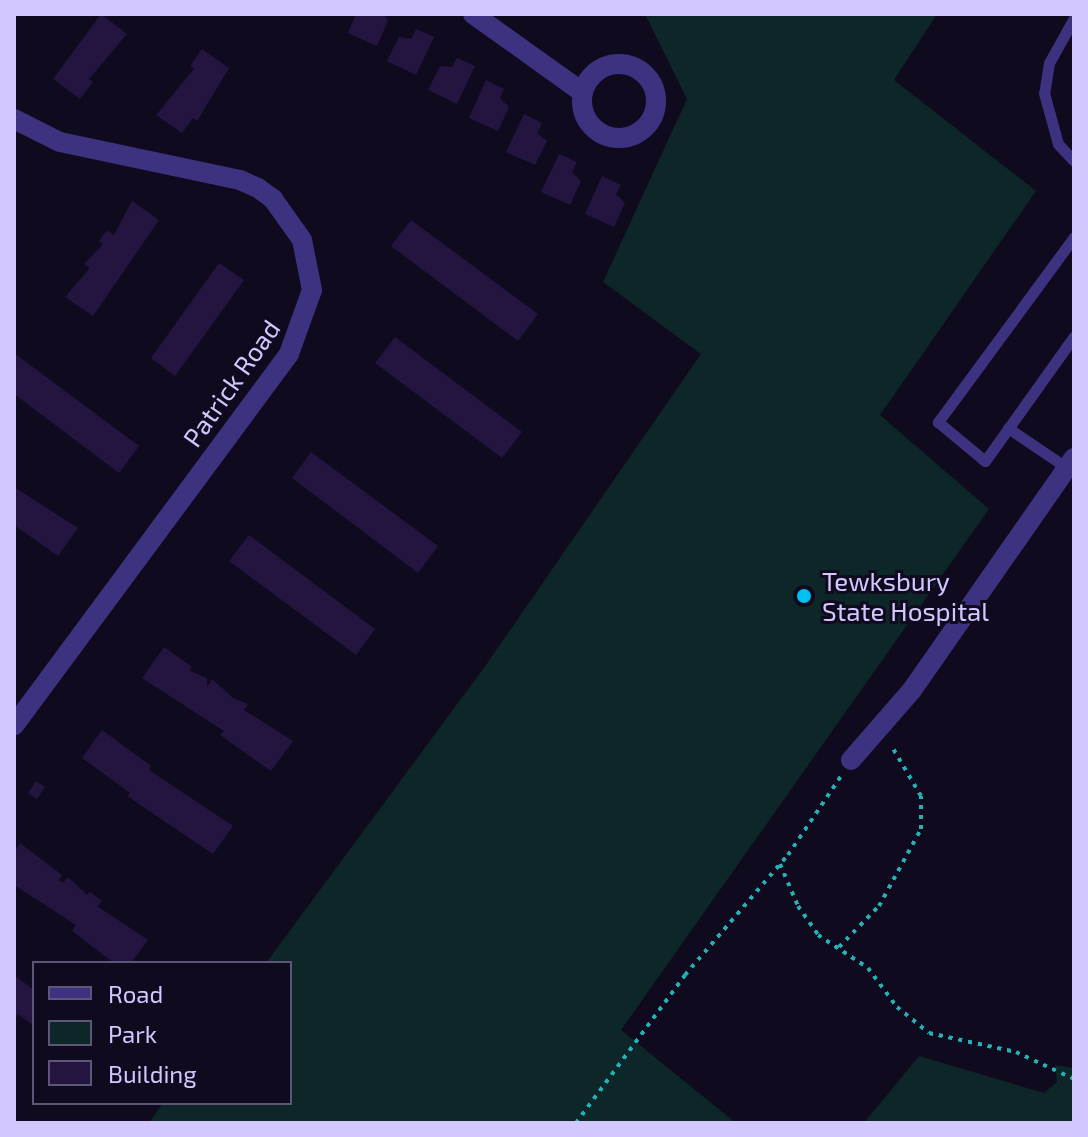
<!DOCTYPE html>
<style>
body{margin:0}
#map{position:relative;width:1088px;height:1137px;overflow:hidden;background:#100a1e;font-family:"Exo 2",sans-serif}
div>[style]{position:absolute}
.green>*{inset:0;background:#0d2628}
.building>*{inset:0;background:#231540}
.path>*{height:4px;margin-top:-2px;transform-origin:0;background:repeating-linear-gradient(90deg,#25afb6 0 4px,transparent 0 10px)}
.service>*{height:11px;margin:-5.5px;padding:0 5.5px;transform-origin:5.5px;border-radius:5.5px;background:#3d3280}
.minor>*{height:20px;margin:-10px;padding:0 10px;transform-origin:10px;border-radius:10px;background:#3d3280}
.minor>.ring{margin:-10px;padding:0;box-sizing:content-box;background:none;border:20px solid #3d3280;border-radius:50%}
.dots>*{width:22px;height:22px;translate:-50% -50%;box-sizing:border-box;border:4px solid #100a1e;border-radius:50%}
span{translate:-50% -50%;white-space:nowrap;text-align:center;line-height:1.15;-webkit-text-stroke:6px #100a1e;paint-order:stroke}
.street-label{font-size:26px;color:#d4c7ff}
.poi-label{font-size:26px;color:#d4c7ff}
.left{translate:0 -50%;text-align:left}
.frame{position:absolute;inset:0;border:16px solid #d4c7ff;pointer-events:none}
.legend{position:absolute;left:32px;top:961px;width:260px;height:144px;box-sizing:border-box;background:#100a1e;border:2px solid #5e5678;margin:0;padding:10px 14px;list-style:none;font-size:24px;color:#d4c7ff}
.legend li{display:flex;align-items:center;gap:16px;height:40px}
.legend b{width:40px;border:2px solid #5e5678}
</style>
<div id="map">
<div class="green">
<i style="clip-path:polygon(645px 14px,937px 14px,894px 80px,1036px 191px,880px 415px,989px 509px,621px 1030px,736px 1123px,149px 1123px,163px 1103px,290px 1103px,290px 963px,266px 963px,486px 665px,701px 354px,603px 282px,687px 99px)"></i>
<i style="clip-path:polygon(919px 1056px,1044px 1093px,1057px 1082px,1055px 1065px,1074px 1068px,1074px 1123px,864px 1123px)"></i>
</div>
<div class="building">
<i style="clip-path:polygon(101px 14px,127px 34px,89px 79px,93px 82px,80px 99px,53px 79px)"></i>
<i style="clip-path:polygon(356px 14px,385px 16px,388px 21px,377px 46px,348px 33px)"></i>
<i style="clip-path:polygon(416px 29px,434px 37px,416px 75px,387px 61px,399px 37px,411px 39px)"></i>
<i style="clip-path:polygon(202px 49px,229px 68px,197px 121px,193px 118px,182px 133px,156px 115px,194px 69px,190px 66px)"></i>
<i style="clip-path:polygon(457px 58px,475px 66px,457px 104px,428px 90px,440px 66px,452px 67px)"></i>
<i style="clip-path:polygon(486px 80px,504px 89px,500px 98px,509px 107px,498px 131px,469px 118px)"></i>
<i style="clip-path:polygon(524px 114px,542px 123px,537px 133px,547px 141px,535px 165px,506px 152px)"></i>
<i style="clip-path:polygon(559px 154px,577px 162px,572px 172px,581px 181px,570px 205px,541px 192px)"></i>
<i style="clip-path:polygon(602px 176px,621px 185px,616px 194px,625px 203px,614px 227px,585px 214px)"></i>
<i style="clip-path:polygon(132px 201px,159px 220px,93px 316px,65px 297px,90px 268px,84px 264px,103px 244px,99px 241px,107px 230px,114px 235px)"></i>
<i style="clip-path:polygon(411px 220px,538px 314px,518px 341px,391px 246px)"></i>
<i style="clip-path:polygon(219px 263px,244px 280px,175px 376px,151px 358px)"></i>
<i style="clip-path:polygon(395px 337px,522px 432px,502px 458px,375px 363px)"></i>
<i style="clip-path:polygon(14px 353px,139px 446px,119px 473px,14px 394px)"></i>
<i style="clip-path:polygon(311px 452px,438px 546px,418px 573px,292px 478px)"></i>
<i style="clip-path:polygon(14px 487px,78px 528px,58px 556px,14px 525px)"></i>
<i style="clip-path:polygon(249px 535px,375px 629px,356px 655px,229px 561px)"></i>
<i style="clip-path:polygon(164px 647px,192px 667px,190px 671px,207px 678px,207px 687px,212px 679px,233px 698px,248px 704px,244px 710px,293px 741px,271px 771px,220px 735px,224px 731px,142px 678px)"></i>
<i style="clip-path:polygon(102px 730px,151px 766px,149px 770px,233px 826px,213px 854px,127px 796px,130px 793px,82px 758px)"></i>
<i style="clip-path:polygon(36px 781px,45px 787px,37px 799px,28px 793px)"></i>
<i style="clip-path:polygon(20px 843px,62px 875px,59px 880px,63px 883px,68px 877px,87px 895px,90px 892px,102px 901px,97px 906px,148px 940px,131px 963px,114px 963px,72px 931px,76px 925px,14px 885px,14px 852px)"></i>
<i style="clip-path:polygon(14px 975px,34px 990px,34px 1026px,18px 1014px,14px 1020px)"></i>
</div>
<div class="path">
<i style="left:780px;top:864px;width:46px;rotate:66.8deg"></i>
<i style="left:798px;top:906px;width:35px;rotate:55deg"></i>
<i style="left:818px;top:935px;width:60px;rotate:33.4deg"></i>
<i style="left:868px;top:968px;width:49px;rotate:53.4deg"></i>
<i style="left:897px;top:1007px;width:41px;rotate:39.1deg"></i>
<i style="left:929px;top:1033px;width:89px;rotate:12.3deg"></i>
<i style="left:1016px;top:1052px;width:64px;rotate:25deg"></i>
<i style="left:839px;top:947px;width:57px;rotate:-45.7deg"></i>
<i style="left:879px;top:906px;width:88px;rotate:-61.4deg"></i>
<i style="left:921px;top:829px;width:33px;rotate:-90deg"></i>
<i style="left:921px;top:796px;width:59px;rotate:-120.5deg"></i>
<i style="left:576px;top:1123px;width:184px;rotate:-53.6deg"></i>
<i style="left:685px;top:975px;width:158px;rotate:-49.4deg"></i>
<i style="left:788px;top:855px;width:95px;rotate:-56.1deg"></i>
</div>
<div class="service">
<i style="left:1074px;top:18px;width:51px;rotate:119.1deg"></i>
<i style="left:1049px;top:63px;width:30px;rotate:99deg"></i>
<i style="left:1044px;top:93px;width:53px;rotate:74.6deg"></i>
<i style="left:1058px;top:144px;width:23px;rotate:47deg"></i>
<i style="left:1074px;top:237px;width:230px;rotate:126.3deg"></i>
<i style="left:938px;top:422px;width:61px;rotate:39.7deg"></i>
<i style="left:985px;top:461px;width:153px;rotate:-54.5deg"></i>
<i style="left:1008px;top:428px;width:71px;rotate:34.1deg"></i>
</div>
<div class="minor">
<i style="left:473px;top:14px;width:134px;rotate:35.6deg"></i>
<i class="ring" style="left:582px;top:64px;width:54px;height:54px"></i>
<i style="left:14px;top:119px;width:51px;rotate:26.6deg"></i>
<i style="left:60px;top:142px;width:184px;rotate:11.9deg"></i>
<i style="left:240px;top:180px;width:20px;rotate:24deg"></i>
<i style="left:258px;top:188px;width:19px;rotate:36deg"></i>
<i style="left:273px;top:199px;width:50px;rotate:54.7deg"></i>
<i style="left:302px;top:240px;width:51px;rotate:78.7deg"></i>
<i style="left:312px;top:290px;width:68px;rotate:109.8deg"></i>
<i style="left:289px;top:354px;width:462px;rotate:126.5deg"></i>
<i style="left:851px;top:760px;width:93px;rotate:-48.9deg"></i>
<i style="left:912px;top:690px;width:283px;rotate:-55.1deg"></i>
</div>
<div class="dots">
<i style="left:804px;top:596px;background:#00c0f2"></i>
</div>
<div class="street-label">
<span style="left:231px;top:383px;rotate:-55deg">Patrick Road</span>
</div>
<div class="poi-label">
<span class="left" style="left:822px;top:596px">Tewksbury<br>State Hospital</span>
</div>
<div class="frame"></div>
<ul class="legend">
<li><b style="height:10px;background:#3d3280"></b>Road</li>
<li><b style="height:22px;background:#0d2628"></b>Park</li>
<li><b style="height:22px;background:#231540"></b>Building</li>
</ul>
</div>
